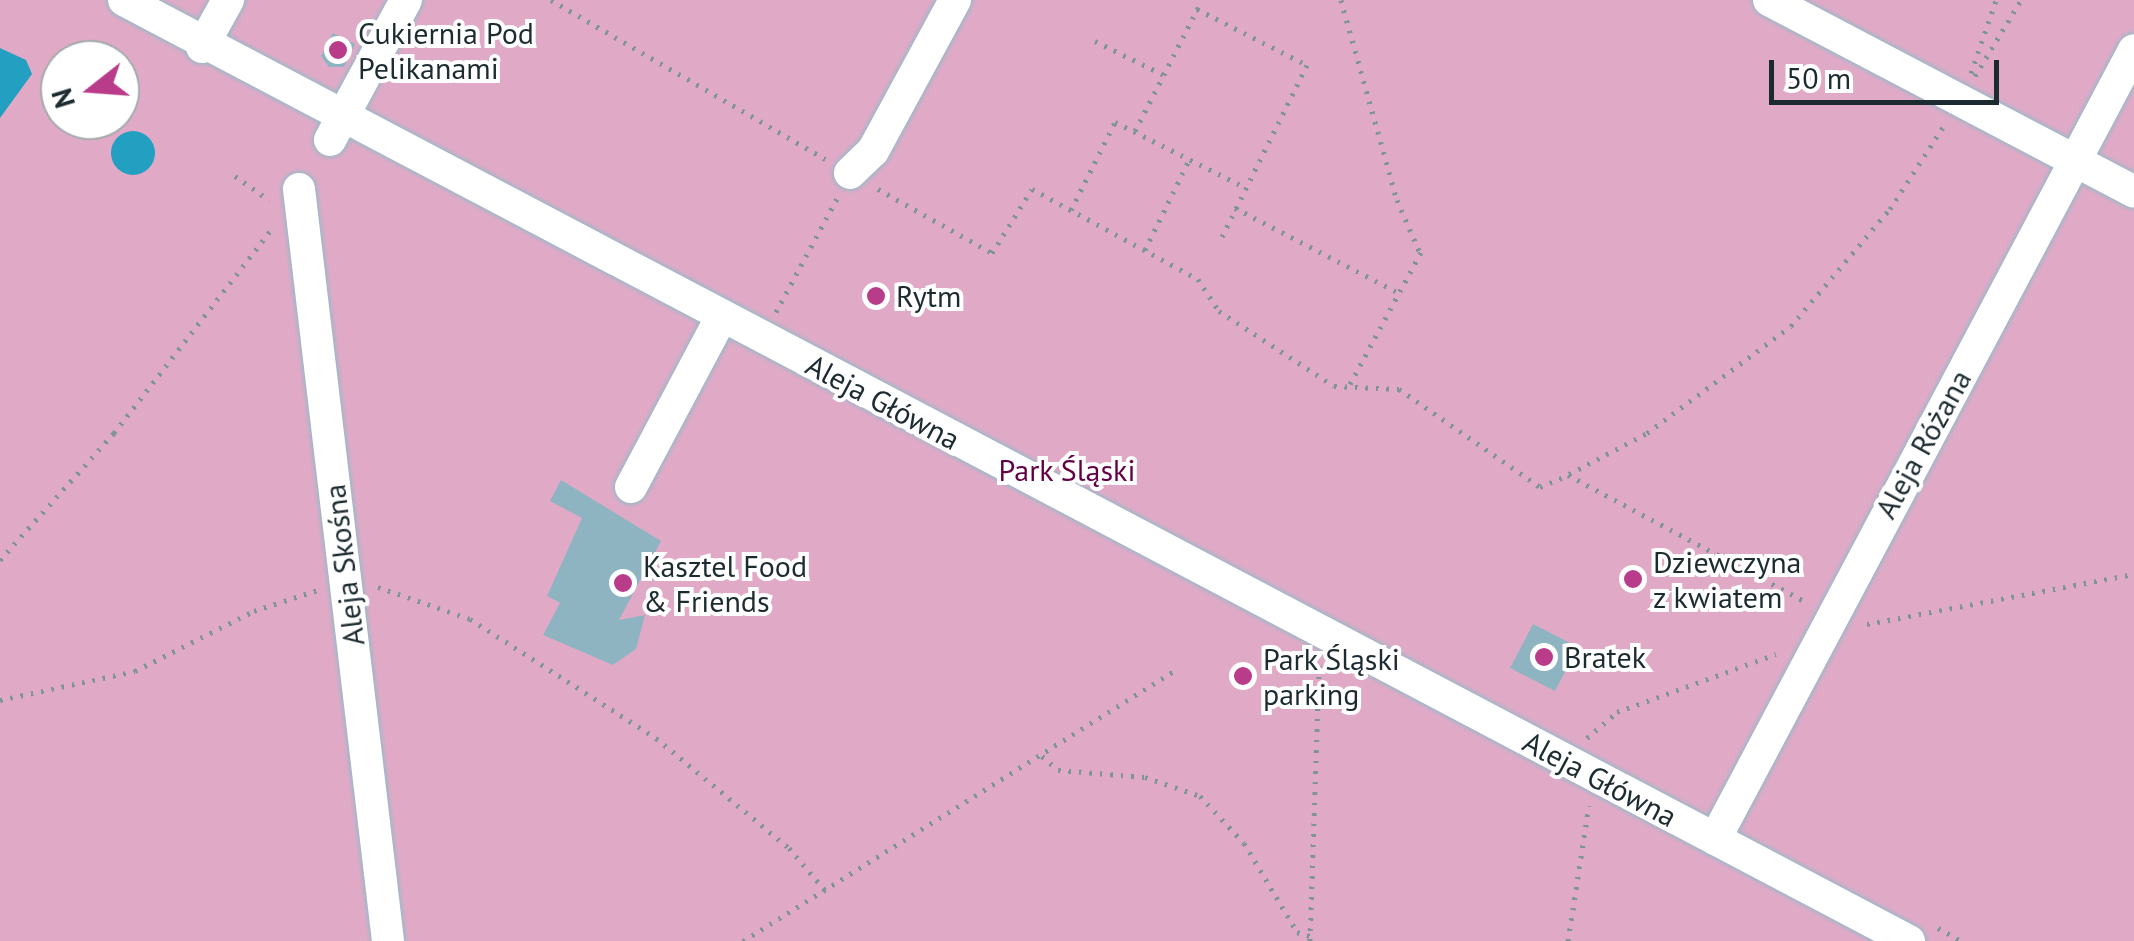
<!DOCTYPE html>
<meta charset="utf-8">
<style>
body{margin:0}
#map{position:relative;width:2134px;height:941px;overflow:hidden;background:#daf2fb;font-family:"PT Sans",sans-serif}
div>[style]{position:absolute}
.green>*{inset:0;background:#e0aac7}
.water>*{inset:0;background:#239fc1}
.round{border-radius:50%}
.building>*{inset:0;background:#8eb4c2}
.path>*{height:5px;margin-top:-2.5px;transform-origin:0;background:repeating-linear-gradient(90deg,#7f939a 0 2.5px,transparent 0 10.5px)}
.roads{filter:drop-shadow(0 0 2px #93bac7) drop-shadow(0 0 2px #93bac7)}
.minor>*{height:32px;margin:-16px;padding:0 16px;transform-origin:16px;border-radius:16px;background:#fff}
.dots>*{width:28px;height:28px;translate:-50% -50%;box-sizing:border-box;border:5px solid #fff;border-radius:50%}
span{translate:-50% -50%;white-space:nowrap;text-align:center;line-height:1.15;-webkit-text-stroke:8px #fff;paint-order:stroke}
.poi-label{font-size:30px;color:#1c2b30}
.left{translate:0 -50%;text-align:left}
.street-label{font-size:30px;color:#1c2b30}
.park-label{font-size:30px;color:#630045}
.north{position:absolute;left:40px;top:40px;width:100px;height:100px;box-sizing:border-box;background:#fff;border:2px solid #a4aaac;border-radius:50%;rotate:253deg;font-size:28px;font-weight:700;line-height:40px;text-align:center;color:#1c2b30}
.north::after{content:'';display:block;margin:auto;width:35px;height:45px;background:#b93c8b;clip-path:polygon(50% 0,100% 100%,50% 72%,0 100%)}
.scale{position:absolute;left:1769px;top:60px;width:230px;height:45px;box-sizing:border-box;border:5px solid #1c2b30;border-top:0;padding-left:12px;font-size:30px;line-height:35px;white-space:nowrap;color:#1c2b30;-webkit-text-stroke:8px #fff;paint-order:stroke}
</style>
<div id="map">
<div class="green">
<i style="clip-path:polygon(evenodd,0 0,2134px 0,2134px 941px,0 941px,0 0,60px 60px,120px 60px,120px 120px,60px 120px,60px 60px)"></i>
</div>
<div class="water">
<i style="clip-path:polygon(0 48px,26px 60px,32px 74px,0 118px)"></i>
<i class="round" style="left:111px;top:131px;width:44px;height:44px"></i>
</div>
<div class="building">
<i style="clip-path:polygon(333px 33px,355px 44px,344px 67px,329px 67px,321px 56px)"></i>
<i style="clip-path:polygon(561px 480px,661px 541px,619px 620px,645px 615px,636px 649px,613px 665px,543px 635px,560px 603px,547px 596px,582px 518px,550px 501px)"></i>
<i style="clip-path:polygon(1533px 624px,1578px 647px,1555px 691px,1510px 668px)"></i>
</div>
<div class="path">
<i style="left:551px;top:0;width:317px;rotate:30.1deg"></i>
<i style="left:1341px;top:0;width:208px;rotate:74.4deg"></i>
<i style="left:1397px;top:200px;width:58px;rotate:66.5deg"></i>
<i style="left:1197px;top:9px;width:123px;rotate:27deg"></i>
<i style="left:1307px;top:65px;width:196px;rotate:116.3deg"></i>
<i style="left:1095px;top:41px;width:77px;rotate:26.2deg"></i>
<i style="left:1971px;top:73px;width:77px;rotate:-71.1deg"></i>
<i style="left:1975px;top:76px;width:89px;rotate:-58.8deg"></i>
<i style="left:1135px;top:131px;width:147px;rotate:-62.9deg"></i>
<i style="left:235px;top:176px;width:42px;rotate:35.2deg"></i>
<i style="left:878px;top:189px;width:131px;rotate:29.3deg"></i>
<i style="left:992px;top:253px;width:75px;rotate:-58deg"></i>
<i style="left:1032px;top:189px;width:189px;rotate:28.5deg"></i>
<i style="left:1198px;top:279px;width:38px;rotate:57deg"></i>
<i style="left:1219px;top:311px;width:137px;rotate:33.1deg"></i>
<i style="left:1334px;top:386px;width:65px;rotate:2.6deg"></i>
<i style="left:1399px;top:389px;width:172px;rotate:34.8deg"></i>
<i style="left:1540px;top:487px;width:30px;rotate:-23deg"></i>
<i style="left:1568px;top:475px;width:270px;rotate:28.1deg"></i>
<i style="left:1235px;top:208px;width:185px;rotate:27.4deg"></i>
<i style="left:1071px;top:210px;width:98px;rotate:-63.4deg"></i>
<i style="left:1115px;top:122px;width:145px;rotate:26.6deg"></i>
<i style="left:1145px;top:250px;width:100px;rotate:-63.9deg"></i>
<i style="left:776px;top:312px;width:129px;rotate:-61.8deg"></i>
<i style="left:1350px;top:384px;width:150px;rotate:-61.7deg"></i>
<i style="left:1569px;top:474px;width:88px;rotate:-27.7deg"></i>
<i style="left:1647px;top:433px;width:179px;rotate:-36.6deg"></i>
<i style="left:1791px;top:326px;width:153px;rotate:-49.8deg"></i>
<i style="left:1890px;top:209px;width:98px;rotate:-57.1deg"></i>
<i style="left:0;top:560px;width:171px;rotate:-48.1deg"></i>
<i style="left:114px;top:433px;width:257px;rotate:-52.3deg"></i>
<i style="left:378px;top:587px;width:97px;rotate:19.2deg"></i>
<i style="left:470px;top:619px;width:221px;rotate:32.6deg"></i>
<i style="left:656px;top:738px;width:173px;rotate:39.6deg"></i>
<i style="left:789px;top:848px;width:55px;rotate:49.4deg"></i>
<i style="left:1867px;top:624px;width:272px;rotate:-10.6deg"></i>
<i style="left:0;top:700px;width:138px;rotate:-12.1deg"></i>
<i style="left:135px;top:671px;width:133px;rotate:-26.8deg"></i>
<i style="left:254px;top:611px;width:67px;rotate:-18.2deg"></i>
<i style="left:1587px;top:738px;width:40px;rotate:-41deg"></i>
<i style="left:1617px;top:712px;width:169px;rotate:-20deg"></i>
<i style="left:1042px;top:756px;width:21px;rotate:41deg"></i>
<i style="left:1058px;top:770px;width:87px;rotate:4.6deg"></i>
<i style="left:1145px;top:777px;width:58px;rotate:19.1deg"></i>
<i style="left:1200px;top:796px;width:64px;rotate:46.9deg"></i>
<i style="left:1244px;top:843px;width:104px;rotate:59.2deg"></i>
<i style="left:1297px;top:932px;width:14px;rotate:17deg"></i>
<i style="left:1938px;top:928px;width:26px;rotate:29deg"></i>
<i style="left:743px;top:941px;width:509px;rotate:-32.07deg"></i>
<i style="left:1310px;top:941px;width:277px;rotate:-88.1deg"></i>
<i style="left:1568px;top:941px;width:137px;rotate:-81.2deg"></i>
</div>
<div class="roads">
<div class="minor">
<i style="left:124px;top:0;width:2018px;rotate:27.8deg"></i>
<i style="left:1769px;top:0;width:412px;rotate:27.7deg"></i>
<i style="left:202px;top:47px;width:54px;rotate:-61deg"></i>
<i style="left:330px;top:140px;width:159px;rotate:-61.5deg"></i>
<i style="left:850px;top:173px;width:32px;rotate:-44deg"></i>
<i style="left:873px;top:151px;width:172px;rotate:-61.5deg"></i>
<i style="left:299px;top:189px;width:757px;rotate:83.25deg"></i>
<i style="left:631px;top:487px;width:194px;rotate:-62deg"></i>
<i style="left:1715px;top:839px;width:893px;rotate:-62.03deg"></i>
</div>
</div>
<div class="dots">
<i style="left:338px;top:50px;background:#b93c8b"></i>
<i style="left:876px;top:296px;background:#b93c8b"></i>
<i style="left:1633px;top:579px;background:#b93c8b"></i>
<i style="left:623px;top:583px;background:#b93c8b"></i>
<i style="left:1544px;top:657px;background:#b93c8b"></i>
<i style="left:1243px;top:676px;background:#b93c8b"></i>
</div>
<div class="poi-label">
<span class="left" style="left:358px;top:50px">Cukiernia Pod<br>Pelikanami</span>
<span class="left" style="left:896px;top:296px">Rytm</span>
<span class="left" style="left:1653px;top:579px">Dziewczyna<br>z kwiatem</span>
<span class="left" style="left:643px;top:583px">Kasztel Food<br>&amp; Friends</span>
<span class="left" style="left:1564px;top:657px">Bratek</span>
<span class="left" style="left:1263px;top:676px">Park Śląski<br>parking</span>
</div>
<div class="street-label">
<span style="left:883px;top:402px;rotate:28deg">Aleja Główna</span>
<span style="left:1923px;top:444px;rotate:-61deg">Aleja Różana</span>
<span style="left:344px;top:565px;rotate:-97deg">Aleja Skośna</span>
<span style="left:1600px;top:779px;rotate:28deg">Aleja Główna</span>
</div>
<div class="park-label">
<span style="left:1067px;top:470px">Park Śląski</span>
</div>
<div class="north">N</div>
<div class="scale">50 m</div>
</div>
